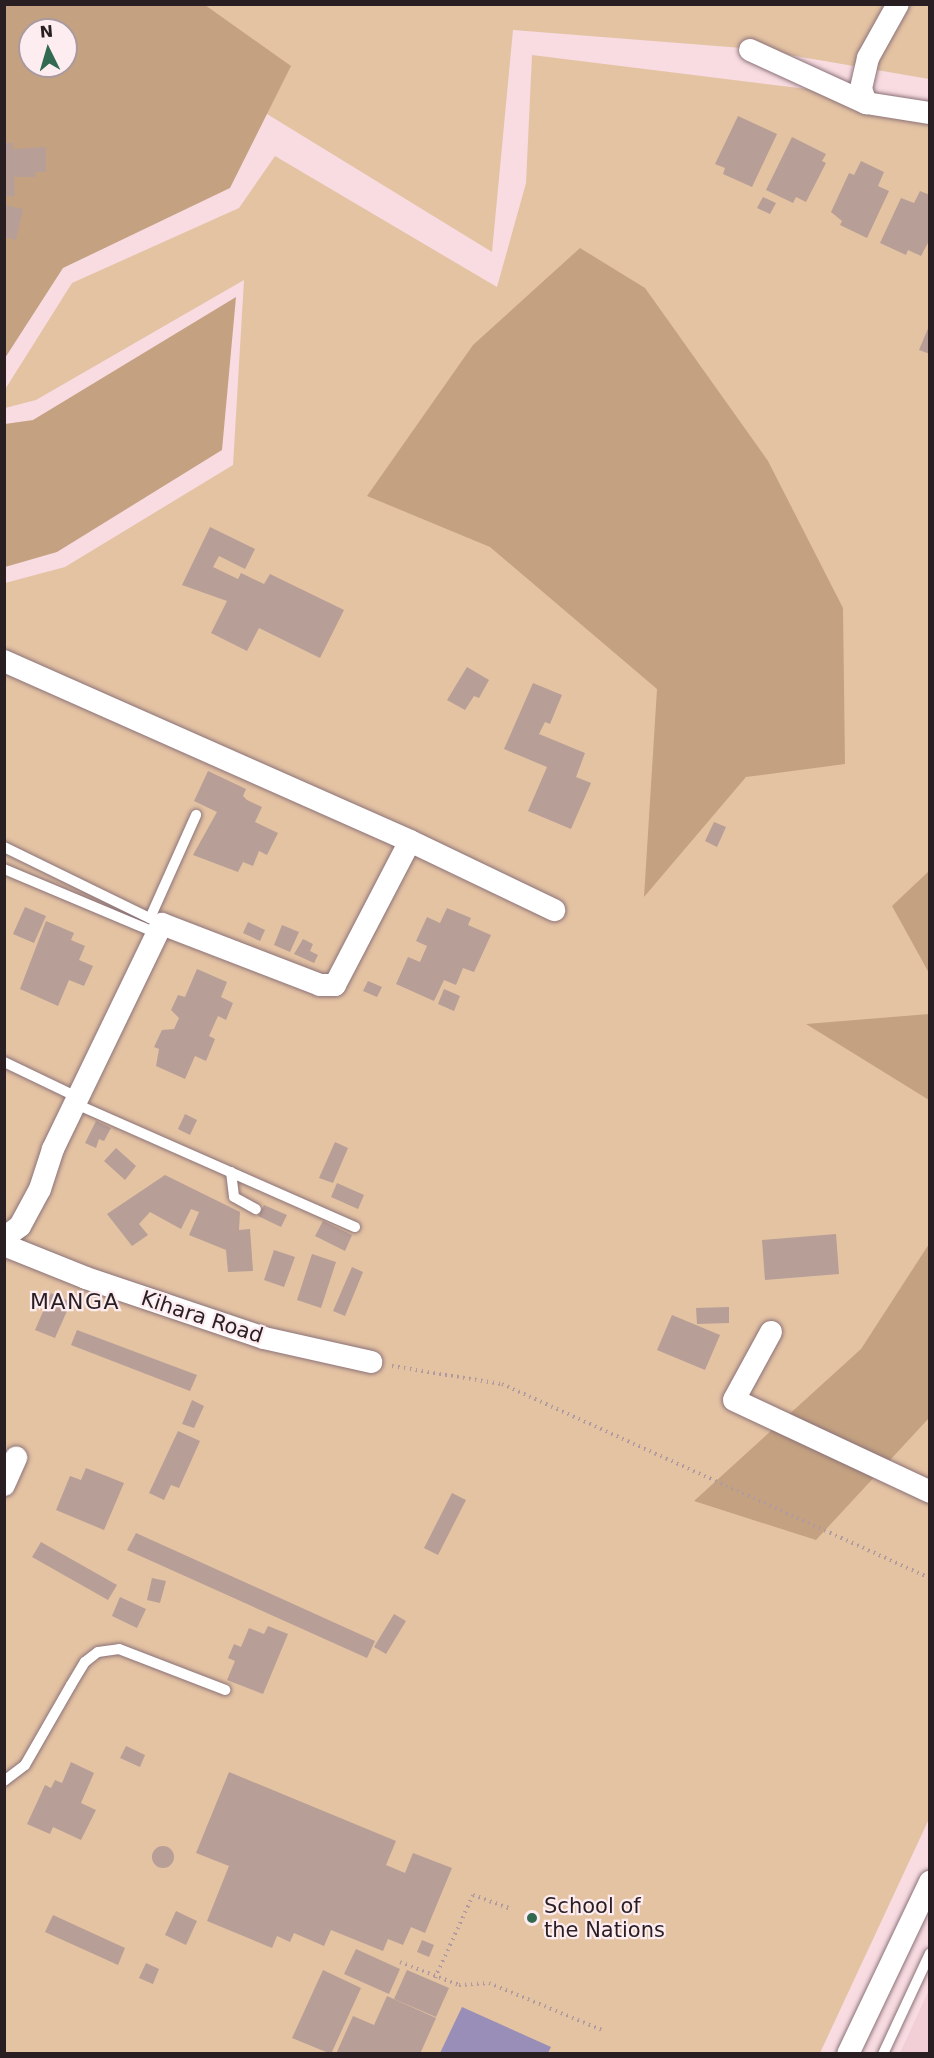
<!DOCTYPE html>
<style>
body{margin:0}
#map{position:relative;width:934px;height:2058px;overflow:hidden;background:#f8dce2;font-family:"DejaVu Sans",sans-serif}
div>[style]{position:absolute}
.built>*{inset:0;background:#f2ced7}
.green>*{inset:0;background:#e4c3a3}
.forest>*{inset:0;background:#c4a281}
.water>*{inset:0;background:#998eb7}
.building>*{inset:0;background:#b79e97}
.round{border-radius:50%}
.path>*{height:4px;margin-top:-2px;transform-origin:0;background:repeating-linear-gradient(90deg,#b09a9f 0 1.5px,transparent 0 6px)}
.roads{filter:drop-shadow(0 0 2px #8b7278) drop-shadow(0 0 2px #8b7278)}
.lane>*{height:10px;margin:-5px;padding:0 5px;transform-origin:5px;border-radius:5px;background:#fff}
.street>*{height:22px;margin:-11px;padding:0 11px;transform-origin:11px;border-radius:11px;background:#fff}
.dots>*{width:16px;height:16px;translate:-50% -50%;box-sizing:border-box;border:3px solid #fdecf0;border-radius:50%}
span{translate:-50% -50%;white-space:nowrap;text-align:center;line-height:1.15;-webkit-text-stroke:4.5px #fdecf0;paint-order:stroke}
.street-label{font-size:21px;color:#291f22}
.poi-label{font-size:21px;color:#291f22}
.left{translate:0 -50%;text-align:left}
.neighbourhood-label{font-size:22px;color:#291f22;letter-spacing:1.5px}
.frame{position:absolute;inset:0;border:6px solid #291f22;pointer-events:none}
.north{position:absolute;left:18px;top:18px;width:60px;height:60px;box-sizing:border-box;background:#fdecf0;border:2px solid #a89a9e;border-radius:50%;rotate:355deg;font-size:16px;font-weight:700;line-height:24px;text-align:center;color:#291f22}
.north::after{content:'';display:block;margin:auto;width:21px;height:27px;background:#326a51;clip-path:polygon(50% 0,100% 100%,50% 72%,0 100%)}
</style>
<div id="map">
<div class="built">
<i style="clip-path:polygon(929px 1990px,929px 2053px,900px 2053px)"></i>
</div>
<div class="green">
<i style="clip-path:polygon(96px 5px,929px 5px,929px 79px,755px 49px,513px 30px,492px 252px,109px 17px)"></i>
<i style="clip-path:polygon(532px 55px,929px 104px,929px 1819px,820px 2053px,5px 2053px,5px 583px,65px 567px,233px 465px,244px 280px,36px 400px,5px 408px,4px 391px,72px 283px,239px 208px,275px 156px,497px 287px,526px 183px)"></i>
</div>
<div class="forest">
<i style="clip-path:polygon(evenodd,5px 5px,205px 5px,291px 66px,230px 188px,63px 268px,5px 358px,5px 5px,30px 30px,66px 30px,66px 66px,30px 66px,30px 30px)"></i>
<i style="clip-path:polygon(580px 248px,645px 288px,768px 461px,843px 608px,845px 764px,746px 777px,644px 897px,657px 689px,490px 547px,367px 496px,473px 345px)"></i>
<i style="clip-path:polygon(236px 297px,222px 450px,57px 552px,5px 567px,5px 424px,33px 420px)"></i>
<i style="clip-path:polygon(929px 871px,929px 973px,892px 906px)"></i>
<i style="clip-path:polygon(929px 1014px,929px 1100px,806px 1024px)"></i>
<i style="clip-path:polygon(929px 1244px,929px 1418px,816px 1540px,694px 1501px,861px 1349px)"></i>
</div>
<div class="water">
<i style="clip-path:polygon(462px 2007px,551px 2047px,548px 2053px,440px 2053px)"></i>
</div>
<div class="building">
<i style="clip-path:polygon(738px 116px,777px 134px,752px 187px,723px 174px,725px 168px,715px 164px)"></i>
<i style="clip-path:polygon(792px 137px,826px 154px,822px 161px,826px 163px,806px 202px,796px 197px,793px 203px,766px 190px)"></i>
<i style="clip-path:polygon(4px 143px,13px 143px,13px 149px,46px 147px,46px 172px,35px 172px,36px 177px,14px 177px,15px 196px,4px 197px)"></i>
<i style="clip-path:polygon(861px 161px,884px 172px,878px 186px,889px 191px,867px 238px,840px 225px,842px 221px,831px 212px,849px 173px,854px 175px)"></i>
<i style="clip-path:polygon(920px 191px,930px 195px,930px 239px,921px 256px,908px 250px,906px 255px,880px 243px,901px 198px,914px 203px)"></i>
<i style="clip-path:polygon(763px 197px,776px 203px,770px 214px,757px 208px)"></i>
<i style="clip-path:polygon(4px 205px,23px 209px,16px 240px,4px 237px)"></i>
<i style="clip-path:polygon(929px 326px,930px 326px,930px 354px,919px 350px)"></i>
<i style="clip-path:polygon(210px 527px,255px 549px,245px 569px,219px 556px,213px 567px,238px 579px,241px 573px,264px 584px,270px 574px,344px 610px,320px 658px,259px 628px,247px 651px,211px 633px,227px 601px,182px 585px)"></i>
<i style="clip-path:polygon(467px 667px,489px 680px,479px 698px,474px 696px,465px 710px,447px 700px)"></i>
<i style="clip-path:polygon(533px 683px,562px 695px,550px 724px,545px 722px,539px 734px,585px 753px,576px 777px,591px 783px,571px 829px,528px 811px,547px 767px,504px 749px)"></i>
<i style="clip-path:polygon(208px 771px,246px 789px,243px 796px,247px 800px,262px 807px,255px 822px,278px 833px,267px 855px,259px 851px,253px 866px,243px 862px,238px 872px,193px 855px,217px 812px,194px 801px)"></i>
<i style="clip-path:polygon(714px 822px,726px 827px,717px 847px,705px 841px)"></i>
<i style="clip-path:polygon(25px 907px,46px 916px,34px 943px,13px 934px)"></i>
<i style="clip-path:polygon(447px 908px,471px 918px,468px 925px,491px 935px,474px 972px,463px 968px,456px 985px,444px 980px,434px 1001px,396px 984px,408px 957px,420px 962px,427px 946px,416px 941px,427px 917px,440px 923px)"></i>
<i style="clip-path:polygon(46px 921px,74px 933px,71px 940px,85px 946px,79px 960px,93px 966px,84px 986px,69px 980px,58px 1006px,20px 989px)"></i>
<i style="clip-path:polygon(248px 922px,265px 930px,260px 941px,243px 933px)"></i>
<i style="clip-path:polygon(282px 925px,299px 932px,290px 952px,274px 945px)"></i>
<i style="clip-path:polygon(303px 939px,313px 944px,310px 951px,318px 955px,314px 963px,294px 954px)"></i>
<i style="clip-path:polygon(197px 969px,227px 982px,221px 997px,233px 1003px,226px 1020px,218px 1016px,209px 1036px,215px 1039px,206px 1061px,195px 1056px,185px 1079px,156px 1066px,159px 1049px,154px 1047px,162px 1030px,174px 1029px,179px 1018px,171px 1010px,178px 995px,185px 997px)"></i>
<i style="clip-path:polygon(368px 981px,382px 987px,377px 997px,363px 991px)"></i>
<i style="clip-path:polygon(444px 989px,460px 996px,454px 1011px,438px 1004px)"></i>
<i style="clip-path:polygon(185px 1114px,197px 1120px,190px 1135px,178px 1129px)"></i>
<i style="clip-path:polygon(96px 1121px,111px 1128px,104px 1141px,99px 1139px,96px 1148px,85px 1143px)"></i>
<i style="clip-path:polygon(335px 1142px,348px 1148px,333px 1183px,319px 1178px)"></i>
<i style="clip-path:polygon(116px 1148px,136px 1166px,125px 1180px,104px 1161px)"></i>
<i style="clip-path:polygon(165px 1175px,240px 1212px,239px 1230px,250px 1229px,253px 1271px,228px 1272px,226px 1250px,189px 1235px,199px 1212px,191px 1209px,181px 1229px,150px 1212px,139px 1224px,148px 1235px,132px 1246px,107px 1214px)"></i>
<i style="clip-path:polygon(337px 1183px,364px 1195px,358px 1209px,331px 1197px)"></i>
<i style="clip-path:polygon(264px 1205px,287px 1215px,281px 1227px,258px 1216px)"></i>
<i style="clip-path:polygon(323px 1221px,352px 1235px,345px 1251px,315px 1236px)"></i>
<i style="clip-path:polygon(836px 1234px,839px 1274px,765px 1280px,762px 1240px)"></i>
<i style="clip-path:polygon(274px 1250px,295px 1257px,284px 1287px,264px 1280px)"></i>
<i style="clip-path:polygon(312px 1254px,336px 1262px,321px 1308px,297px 1300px)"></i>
<i style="clip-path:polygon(352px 1267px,363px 1272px,345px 1316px,333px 1311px)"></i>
<i style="clip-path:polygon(51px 1293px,71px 1302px,55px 1338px,35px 1330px)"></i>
<i style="clip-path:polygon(729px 1307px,729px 1323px,697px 1324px,696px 1308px)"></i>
<i style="clip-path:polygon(672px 1315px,720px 1335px,705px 1370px,657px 1350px)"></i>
<i style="clip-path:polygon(77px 1330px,197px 1375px,190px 1391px,71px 1345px)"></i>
<i style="clip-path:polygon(192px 1400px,204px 1406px,194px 1428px,182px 1424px)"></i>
<i style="clip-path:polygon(178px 1431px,200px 1441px,179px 1488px,171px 1485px,164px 1500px,149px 1493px)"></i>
<i style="clip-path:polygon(86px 1468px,124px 1483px,104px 1530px,56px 1510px,70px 1476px,81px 1480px)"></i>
<i style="clip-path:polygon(452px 1493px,466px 1500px,438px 1555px,424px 1548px)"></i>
<i style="clip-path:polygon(136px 1533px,375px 1641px,367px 1658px,127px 1550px)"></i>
<i style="clip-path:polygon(41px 1542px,117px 1585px,108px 1600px,32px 1557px)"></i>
<i style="clip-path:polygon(152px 1578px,166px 1581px,160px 1603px,147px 1600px)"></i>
<i style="clip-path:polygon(120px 1597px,146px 1609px,137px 1628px,112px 1616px)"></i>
<i style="clip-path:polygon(394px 1614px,406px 1621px,386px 1654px,374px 1647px)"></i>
<i style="clip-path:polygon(268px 1626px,288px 1634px,263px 1694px,227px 1680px,235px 1661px,228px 1658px,234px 1644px,241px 1647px,249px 1628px,264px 1634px)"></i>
<i style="clip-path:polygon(126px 1746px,145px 1755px,140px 1767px,120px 1758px)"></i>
<i style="clip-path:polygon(71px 1762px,94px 1773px,81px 1803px,96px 1810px,81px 1840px,53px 1827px,50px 1834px,27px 1824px,45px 1785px,51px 1788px,55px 1780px,62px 1783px)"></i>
<i style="clip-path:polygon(229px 1772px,396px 1841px,386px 1865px,405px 1873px,413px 1853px,452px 1868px,425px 1933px,411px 1927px,403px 1945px,388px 1939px,383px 1951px,331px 1930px,324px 1946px,294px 1933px,290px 1942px,277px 1936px,272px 1948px,207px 1921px,229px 1866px,196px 1853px)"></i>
<i class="round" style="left:152px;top:1846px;width:22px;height:22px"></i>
<i style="clip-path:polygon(176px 1911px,197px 1921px,186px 1945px,165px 1935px)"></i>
<i style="clip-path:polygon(53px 1915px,125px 1948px,118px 1965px,45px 1932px)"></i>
<i style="clip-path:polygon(422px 1940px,434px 1945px,429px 1957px,417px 1952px)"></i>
<i style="clip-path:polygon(356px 1949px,400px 1969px,389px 1994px,344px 1974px)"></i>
<i style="clip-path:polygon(146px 1963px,159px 1969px,153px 1984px,139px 1978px)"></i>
<i style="clip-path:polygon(323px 1970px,361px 1988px,331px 2054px,292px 2038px)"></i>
<i style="clip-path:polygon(407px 1970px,449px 1988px,436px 2017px,394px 1999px)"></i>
<i style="clip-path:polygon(387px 1996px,436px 2018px,420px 2054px,336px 2054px,353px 2016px,374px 2025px)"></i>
</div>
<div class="path">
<i style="left:392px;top:1366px;width:111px;rotate:9.3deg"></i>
<i style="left:502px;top:1384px;width:470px;rotate:24.4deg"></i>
<i style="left:400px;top:1962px;width:63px;rotate:21.3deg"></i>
<i style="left:459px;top:1985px;width:30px;rotate:-4deg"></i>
<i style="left:489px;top:1983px;width:122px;rotate:22.6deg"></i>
<i style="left:435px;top:1978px;width:91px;rotate:-65.4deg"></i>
<i style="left:473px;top:1895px;width:38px;rotate:20deg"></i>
</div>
<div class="roads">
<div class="lane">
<i style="left:4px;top:847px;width:176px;rotate:26deg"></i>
<i style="left:4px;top:869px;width:165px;rotate:22.8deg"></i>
<i style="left:150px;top:918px;width:113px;rotate:-65.9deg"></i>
<i style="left:4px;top:1062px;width:83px;rotate:25.6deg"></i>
<i style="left:76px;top:1104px;width:305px;rotate:23.8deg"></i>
<i style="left:231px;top:1172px;width:25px;rotate:83deg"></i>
<i style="left:234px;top:1197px;width:25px;rotate:29deg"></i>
<i style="left:4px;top:1781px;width:26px;rotate:-37deg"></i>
<i style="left:25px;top:1765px;width:92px;rotate:-60.1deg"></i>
<i style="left:71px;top:1685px;width:27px;rotate:-59deg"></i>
<i style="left:85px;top:1662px;width:16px;rotate:-38deg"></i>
<i style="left:98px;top:1652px;width:21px;rotate:-8deg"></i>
<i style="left:119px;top:1649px;width:114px;rotate:21.1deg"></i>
<i style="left:883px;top:2054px;width:111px;rotate:-65deg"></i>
</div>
<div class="street">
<i style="left:898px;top:4px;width:62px;rotate:119.1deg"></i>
<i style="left:868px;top:58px;width:32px;rotate:103deg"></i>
<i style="left:861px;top:89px;width:15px;rotate:70deg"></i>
<i style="left:866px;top:103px;width:65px;rotate:8.9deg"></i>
<i style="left:750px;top:50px;width:128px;rotate:24.6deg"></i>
<i style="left:4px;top:661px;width:444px;rotate:23.9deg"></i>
<i style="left:4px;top:1238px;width:20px;rotate:-37deg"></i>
<i style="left:20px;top:1226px;width:42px;rotate:-61.6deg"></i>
<i style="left:40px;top:1189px;width:42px;rotate:-72deg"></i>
<i style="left:53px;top:1149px;width:250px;rotate:-64.2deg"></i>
<i style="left:162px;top:924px;width:169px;rotate:21.1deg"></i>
<i style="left:320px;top:985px;width:15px"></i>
<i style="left:335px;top:985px;width:162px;rotate:-62.5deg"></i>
<i style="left:410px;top:841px;width:160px;rotate:25.6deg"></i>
<i style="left:4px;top:1245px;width:88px;rotate:21.9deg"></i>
<i style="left:86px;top:1278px;width:188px;rotate:18.6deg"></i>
<i style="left:264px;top:1338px;width:110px;rotate:12.6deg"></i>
<i style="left:771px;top:1332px;width:77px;rotate:118.6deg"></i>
<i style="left:734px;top:1400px;width:217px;rotate:25.1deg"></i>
<i style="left:4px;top:1485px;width:30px;rotate:-66deg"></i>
<i style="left:848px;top:2054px;width:191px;rotate:-64.5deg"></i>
</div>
</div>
<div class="dots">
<i style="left:532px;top:1918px;background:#326a51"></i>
</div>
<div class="street-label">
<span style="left:202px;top:1317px;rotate:18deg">Kihara Road</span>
</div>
<div class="poi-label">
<span class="left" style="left:544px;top:1918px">School of<br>the Nations</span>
</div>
<div class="neighbourhood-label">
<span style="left:75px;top:1302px">MANGA</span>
</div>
<div class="frame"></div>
<div class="north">N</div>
</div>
